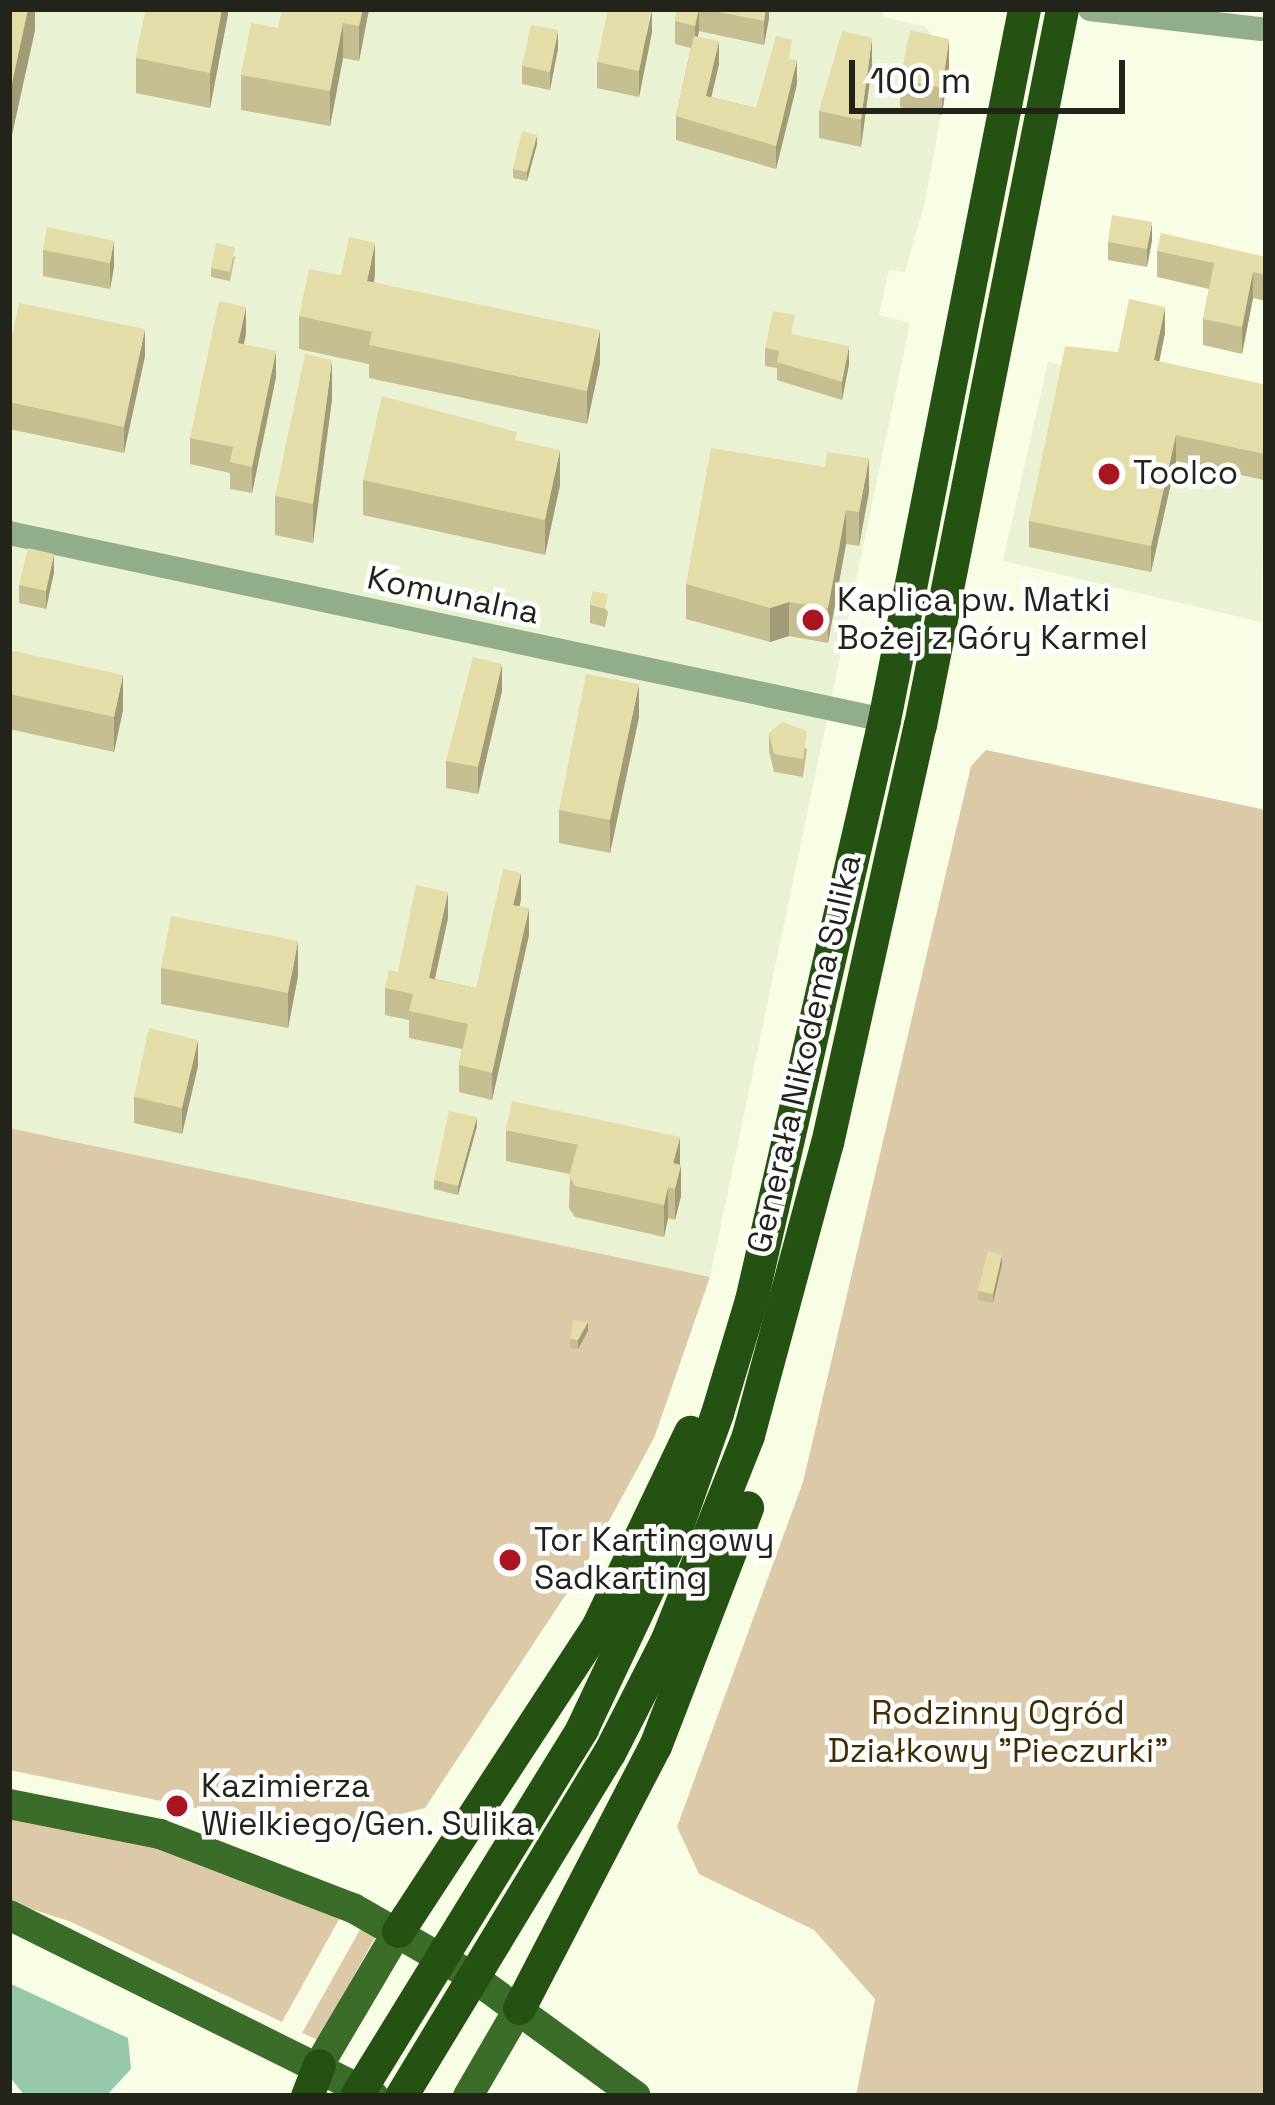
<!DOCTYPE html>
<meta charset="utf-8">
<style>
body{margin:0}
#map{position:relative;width:1275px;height:2105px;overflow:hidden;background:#f7fee5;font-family:"Space Grotesk",sans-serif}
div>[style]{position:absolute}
.built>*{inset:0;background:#e9f2d2}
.green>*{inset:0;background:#dcc9a8}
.water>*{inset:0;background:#96c9aa}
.minor>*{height:24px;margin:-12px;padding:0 12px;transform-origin:12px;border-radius:12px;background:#92ad8a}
.major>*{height:30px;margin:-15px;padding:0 15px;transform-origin:15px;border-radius:15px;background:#3b6c2a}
.highway>*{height:33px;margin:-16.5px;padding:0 16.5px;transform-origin:16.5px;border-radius:16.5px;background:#255113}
.wall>*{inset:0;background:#c5be90}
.shaded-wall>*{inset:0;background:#a09b75}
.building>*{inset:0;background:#e5dda7}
.dots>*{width:33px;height:33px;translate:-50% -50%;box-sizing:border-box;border:6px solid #fff;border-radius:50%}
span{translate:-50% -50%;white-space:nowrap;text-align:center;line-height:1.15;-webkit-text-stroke:9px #fff;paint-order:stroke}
.poi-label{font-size:33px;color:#22241c}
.left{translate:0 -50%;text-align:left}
.street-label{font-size:33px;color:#22241c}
.park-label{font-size:33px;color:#3f2c04}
.frame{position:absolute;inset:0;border:12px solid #22241c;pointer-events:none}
.scale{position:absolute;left:849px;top:60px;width:276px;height:54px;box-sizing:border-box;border:6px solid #22241c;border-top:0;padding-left:15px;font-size:36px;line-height:42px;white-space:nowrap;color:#22241c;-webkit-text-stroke:9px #fff;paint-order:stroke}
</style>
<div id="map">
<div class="built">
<i style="clip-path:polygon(9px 9px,884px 9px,883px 17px,924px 26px,943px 48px,950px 64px,925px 202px,905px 272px,889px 270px,879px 315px,910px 323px,710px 1277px,9px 1128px)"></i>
<i style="clip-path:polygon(1048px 362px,1266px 410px,1261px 622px,1003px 561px)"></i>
</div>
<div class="green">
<i style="clip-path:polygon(986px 750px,1266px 810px,1266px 2096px,856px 2096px,875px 1999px,814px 1930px,699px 1874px,677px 1827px,803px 1482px,971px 766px)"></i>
<i style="clip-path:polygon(9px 1128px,710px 1277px,654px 1438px,584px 1567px,425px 1808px,359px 1825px,329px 1814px,284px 1826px,9px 1770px)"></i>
<i style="clip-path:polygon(9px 1815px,157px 1846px,342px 1914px,282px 2022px,69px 1921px,9px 1902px)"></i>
<i style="clip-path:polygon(362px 1926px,377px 1934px,318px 2040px,302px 2033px)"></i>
</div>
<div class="water">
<i style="clip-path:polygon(9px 1983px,128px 2038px,131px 2069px,106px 2096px,25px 2096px,9px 2076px)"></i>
</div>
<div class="minor">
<i style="left:1090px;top:9px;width:172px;rotate:6.7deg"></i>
<i style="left:9px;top:533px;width:895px;rotate:12.06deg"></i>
</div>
<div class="major">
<i style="left:9px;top:1804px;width:154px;rotate:11.2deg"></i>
<i style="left:160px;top:1834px;width:207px;rotate:21deg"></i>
<i style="left:353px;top:1908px;width:135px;rotate:29.8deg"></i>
<i style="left:470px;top:1975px;width:205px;rotate:36.1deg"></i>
<i style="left:9px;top:1915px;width:407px;rotate:26.4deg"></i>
<i style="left:319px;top:2065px;width:156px;rotate:-59.5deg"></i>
<i style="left:468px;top:2096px;width:102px;rotate:-59.9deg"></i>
</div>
<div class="highway">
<i style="left:398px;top:1931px;width:366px;rotate:-56.8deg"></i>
<i style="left:598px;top:1625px;width:214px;rotate:-64.5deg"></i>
<i style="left:519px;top:2008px;width:295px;rotate:-62.6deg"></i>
<i style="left:655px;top:1746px;width:256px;rotate:-68.9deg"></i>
<i style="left:307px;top:2096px;width:33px;rotate:-69deg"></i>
<i style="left:356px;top:2096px;width:432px;rotate:-58.4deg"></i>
<i style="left:582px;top:1728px;width:218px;rotate:-64.7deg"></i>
<i style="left:675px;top:1531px;width:125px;rotate:-70.4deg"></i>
<i style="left:717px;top:1413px;width:118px;rotate:-73.3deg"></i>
<i style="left:751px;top:1300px;width:595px;rotate:-77.08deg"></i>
<i style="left:884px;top:720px;width:725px;rotate:-78.86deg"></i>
<i style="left:401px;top:2096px;width:401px;rotate:-58.8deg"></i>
<i style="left:609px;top:1753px;width:128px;rotate:-63deg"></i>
<i style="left:667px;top:1639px;width:219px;rotate:-68.3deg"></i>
<i style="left:748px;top:1435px;width:302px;rotate:-74.9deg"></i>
<i style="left:827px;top:1143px;width:428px;rotate:-77.5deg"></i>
<i style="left:920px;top:725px;width:730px;rotate:-78.78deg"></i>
</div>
<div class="wall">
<i style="clip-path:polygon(9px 9px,35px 9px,35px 30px,11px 139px,9px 138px)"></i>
<i style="clip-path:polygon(146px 9px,229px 9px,210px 108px,136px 93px,136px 58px)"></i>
<i style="clip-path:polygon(369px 9px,359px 61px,343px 58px,330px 126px,241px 110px,241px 75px,278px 28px)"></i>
<i style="clip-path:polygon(677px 9px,769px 9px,764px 45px,699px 31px,698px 37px,719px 64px,711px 97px,756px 108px,792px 59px,797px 84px,776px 169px,676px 140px,676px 116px,691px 48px,675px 44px,675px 21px)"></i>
<i style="clip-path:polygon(652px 32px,639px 97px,597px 88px,597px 62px)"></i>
<i style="clip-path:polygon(558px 48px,550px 90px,522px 84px,522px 66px)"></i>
<i style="clip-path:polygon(872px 65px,861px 147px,819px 138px,819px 111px)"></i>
<i style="clip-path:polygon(949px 65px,942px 115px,900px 107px,900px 80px)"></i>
<i style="clip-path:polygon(537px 144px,527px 181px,513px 178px,513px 169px)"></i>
<i style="clip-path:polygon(1152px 240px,1147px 267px,1108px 260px,1108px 242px)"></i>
<i style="clip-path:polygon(114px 241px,114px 267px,110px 289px,43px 276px,43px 250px)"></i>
<i style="clip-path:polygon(1157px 251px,1266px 257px,1266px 301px,1253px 298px,1242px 354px,1203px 345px,1203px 319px,1209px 289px,1157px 277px)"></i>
<i style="clip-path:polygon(235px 256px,230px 281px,211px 277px,211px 268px)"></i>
<i style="clip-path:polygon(341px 275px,375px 275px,374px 282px,600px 363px,587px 424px,369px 378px,369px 364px,299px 349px,299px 316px)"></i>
<i style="clip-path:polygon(1165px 333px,1159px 362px,1266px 385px,1266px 469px,1264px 480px,1176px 461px,1151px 572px,1029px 547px,1029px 521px,1118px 352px)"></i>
<i style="clip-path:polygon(246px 334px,244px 344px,276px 377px,252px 493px,230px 489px,230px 473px,190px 464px,190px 438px)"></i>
<i style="clip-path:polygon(795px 335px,849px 364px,842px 400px,777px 380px,777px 368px,765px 366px,765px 348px)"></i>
<i style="clip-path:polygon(9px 350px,145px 356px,124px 453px,9px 429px)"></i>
<i style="clip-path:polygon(332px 399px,313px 543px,275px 535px,275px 496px)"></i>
<i style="clip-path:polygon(517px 441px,560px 485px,545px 555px,363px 515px,363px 480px)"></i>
<i style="clip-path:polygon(869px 492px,859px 546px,846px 544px,828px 643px,789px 636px,770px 642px,686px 619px,686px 584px)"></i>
<i style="clip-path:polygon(54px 572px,46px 609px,19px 603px,19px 585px)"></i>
<i style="clip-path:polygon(593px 591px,608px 612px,605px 627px,590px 623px,590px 605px)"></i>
<i style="clip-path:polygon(9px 650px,123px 710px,114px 752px,9px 729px)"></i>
<i style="clip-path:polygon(502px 691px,478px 794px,446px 788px,446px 761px)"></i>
<i style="clip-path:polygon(639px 717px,610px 853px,559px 843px,559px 810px)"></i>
<i style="clip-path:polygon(769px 733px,807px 749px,803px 777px,774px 772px,769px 751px)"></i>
<i style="clip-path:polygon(521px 900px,519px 906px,529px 935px,492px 1100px,459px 1092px,459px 1065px,462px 1049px,409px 1038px,409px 1020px,385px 1015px,385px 988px,448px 918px,435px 979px,476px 988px)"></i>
<i style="clip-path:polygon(161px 968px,298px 976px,288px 1028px,161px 1004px)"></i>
<i style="clip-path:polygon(198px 1066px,182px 1134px,134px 1123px,134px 1097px)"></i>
<i style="clip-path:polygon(477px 1126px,458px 1195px,434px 1189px,434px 1180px)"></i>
<i style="clip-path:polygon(506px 1130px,680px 1165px,681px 1196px,675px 1220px,668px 1218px,664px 1237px,575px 1217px,569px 1208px,570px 1174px,506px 1161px)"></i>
<i style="clip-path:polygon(1002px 1264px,993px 1303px,978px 1300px,978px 1291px)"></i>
<i style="clip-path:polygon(588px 1331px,578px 1349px,570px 1348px,570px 1339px)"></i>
</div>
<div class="shaded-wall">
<i style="clip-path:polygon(28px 9px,35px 9px,35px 30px,11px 139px,11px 88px)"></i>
<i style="clip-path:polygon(222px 9px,229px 9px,210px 108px,210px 73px)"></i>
<i style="clip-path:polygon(363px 9px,369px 9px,359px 61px,359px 26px)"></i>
<i style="clip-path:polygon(652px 9px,652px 32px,639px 97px,639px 71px)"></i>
<i style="clip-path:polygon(699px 9px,699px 31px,695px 49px,695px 26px)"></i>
<i style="clip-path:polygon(766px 9px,769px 9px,769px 19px,764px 45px,764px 21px)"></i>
<i style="clip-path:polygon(343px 23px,343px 58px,330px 126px,330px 91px)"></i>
<i style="clip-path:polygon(558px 30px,558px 48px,550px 90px,550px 72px)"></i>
<i style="clip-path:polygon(872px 38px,872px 65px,861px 147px,861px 120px)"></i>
<i style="clip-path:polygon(949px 39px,949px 65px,942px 115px,942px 88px)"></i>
<i style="clip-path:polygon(719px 41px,719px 64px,706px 120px,706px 96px)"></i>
<i style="clip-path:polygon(797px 60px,797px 84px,776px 169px,776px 146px)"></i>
<i style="clip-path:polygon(537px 135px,537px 144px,527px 181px,527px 172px)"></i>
<i style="clip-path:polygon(1152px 222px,1152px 240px,1147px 267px,1147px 249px)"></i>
<i style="clip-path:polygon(114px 241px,114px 267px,110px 289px,110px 263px)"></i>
<i style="clip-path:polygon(375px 243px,375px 275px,367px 313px,367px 281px)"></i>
<i style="clip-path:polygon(1253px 272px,1253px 298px,1242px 354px,1242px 327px)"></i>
<i style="clip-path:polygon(246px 307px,246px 334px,238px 369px,238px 343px)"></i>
<i style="clip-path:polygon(1165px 307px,1165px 333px,1154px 387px,1154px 360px)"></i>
<i style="clip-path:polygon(145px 329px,145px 356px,124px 453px,124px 427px)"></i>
<i style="clip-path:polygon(600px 330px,600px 363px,587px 424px,587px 391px)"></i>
<i style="clip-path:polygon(849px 346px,849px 364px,842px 400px,842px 382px)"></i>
<i style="clip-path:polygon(276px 351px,276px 377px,252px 493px,252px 467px)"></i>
<i style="clip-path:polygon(332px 360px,332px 399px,313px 543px,313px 504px)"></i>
<i style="clip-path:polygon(1176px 435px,1176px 461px,1151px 572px,1151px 546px)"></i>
<i style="clip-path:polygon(1266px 442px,1266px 469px,1264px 480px,1264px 454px)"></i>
<i style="clip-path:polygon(560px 450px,560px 485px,545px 555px,545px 520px)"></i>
<i style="clip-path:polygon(869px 458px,869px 492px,859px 546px,859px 512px)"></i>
<i style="clip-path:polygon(846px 510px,846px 544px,828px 643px,828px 608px)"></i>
<i style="clip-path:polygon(54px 554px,54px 572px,46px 609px,46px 591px)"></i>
<i style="clip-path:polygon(789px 602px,789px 636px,770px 642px,770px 608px)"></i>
<i style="clip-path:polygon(502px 664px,502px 691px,478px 794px,478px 767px)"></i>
<i style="clip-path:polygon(123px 675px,123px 710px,114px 752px,114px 717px)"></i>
<i style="clip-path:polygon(639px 684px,639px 717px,610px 853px,610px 820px)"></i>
<i style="clip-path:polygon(521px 873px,521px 900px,513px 932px,513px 905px)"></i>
<i style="clip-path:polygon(448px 892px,448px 918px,429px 1005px,429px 978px)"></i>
<i style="clip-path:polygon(529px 908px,529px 935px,492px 1100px,492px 1073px)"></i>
<i style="clip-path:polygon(298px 941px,298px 976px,288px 1028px,288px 993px)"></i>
<i style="clip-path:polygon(198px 1040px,198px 1066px,182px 1134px,182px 1108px)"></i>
<i style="clip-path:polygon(477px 1117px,477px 1126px,458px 1195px,458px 1186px)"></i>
<i style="clip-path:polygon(680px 1137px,680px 1168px,673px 1163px)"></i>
<i style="clip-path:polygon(681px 1165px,681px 1196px,675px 1220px,675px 1189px)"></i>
<i style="clip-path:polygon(668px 1187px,668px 1218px,664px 1237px,664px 1205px)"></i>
<i style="clip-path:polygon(1002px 1255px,1002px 1264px,993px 1303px,993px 1294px)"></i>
<i style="clip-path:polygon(588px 1322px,588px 1331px,578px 1349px,578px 1340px)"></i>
</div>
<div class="building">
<i style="clip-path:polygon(9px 9px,28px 9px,11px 88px,9px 87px)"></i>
<i style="clip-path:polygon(146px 9px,222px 9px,210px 73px,136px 58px)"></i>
<i style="clip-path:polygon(282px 9px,363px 9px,359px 26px,343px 23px,330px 91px,241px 75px,251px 23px,278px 28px)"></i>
<i style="clip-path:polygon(608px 9px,651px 9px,639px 71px,597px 62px)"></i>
<i style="clip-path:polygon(677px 9px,699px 9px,695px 26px,675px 21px)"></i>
<i style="clip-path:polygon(703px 9px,766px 9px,764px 21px)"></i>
<i style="clip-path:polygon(531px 25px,558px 30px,550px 72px,522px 66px)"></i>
<i style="clip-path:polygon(910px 30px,949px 39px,942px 88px,900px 80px)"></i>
<i style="clip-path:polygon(842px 31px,872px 38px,861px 120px,819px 111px)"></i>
<i style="clip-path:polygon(694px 36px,719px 41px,706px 96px,756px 108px,776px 36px,792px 40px,789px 59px,797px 60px,776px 146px,676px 116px)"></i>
<i style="clip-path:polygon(522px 131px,537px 135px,527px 172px,513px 169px)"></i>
<i style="clip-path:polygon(1112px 215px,1152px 222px,1147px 249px,1108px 242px)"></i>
<i style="clip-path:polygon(47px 227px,114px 241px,110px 263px,43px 250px)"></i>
<i style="clip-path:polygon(1161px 233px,1266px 257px,1266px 275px,1253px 272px,1242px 327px,1203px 319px,1214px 263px,1157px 251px)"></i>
<i style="clip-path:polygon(349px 237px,375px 243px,367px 281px,600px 330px,587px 391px,369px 345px,372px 332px,299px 316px,309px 269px,341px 275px)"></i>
<i style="clip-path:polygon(216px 243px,235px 247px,230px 272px,211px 268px)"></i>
<i style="clip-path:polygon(1129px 299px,1165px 307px,1154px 360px,1266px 385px,1266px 442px,1264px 454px,1176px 435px,1151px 546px,1029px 521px,1065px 346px,1118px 352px)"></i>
<i style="clip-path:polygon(219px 301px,246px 307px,238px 343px,276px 351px,252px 467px,230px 462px,233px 447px,190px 438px)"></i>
<i style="clip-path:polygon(19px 303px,145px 329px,124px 427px,9px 402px,9px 350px)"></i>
<i style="clip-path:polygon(773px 311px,795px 315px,791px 334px,849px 346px,842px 382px,777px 362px,779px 351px,765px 348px)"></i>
<i style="clip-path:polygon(305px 354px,332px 360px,313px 504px,275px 496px)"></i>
<i style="clip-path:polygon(382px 396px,517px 432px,515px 440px,560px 450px,545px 520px,363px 480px)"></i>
<i style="clip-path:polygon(711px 448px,825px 467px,827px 452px,869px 458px,859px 512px,846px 510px,828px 608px,789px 602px,770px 608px,686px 584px)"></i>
<i style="clip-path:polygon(28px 548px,54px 554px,46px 591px,19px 585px)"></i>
<i style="clip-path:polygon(593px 591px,608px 594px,605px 609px,590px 605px)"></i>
<i style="clip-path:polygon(9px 650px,123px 675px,114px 717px,9px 694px)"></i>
<i style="clip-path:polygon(473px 657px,502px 664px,478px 767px,446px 761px)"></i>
<i style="clip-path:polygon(586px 674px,639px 684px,610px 820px,559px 810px)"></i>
<i style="clip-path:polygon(782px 722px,807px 731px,803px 759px,774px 754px,769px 733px)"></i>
<i style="clip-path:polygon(503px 869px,521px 873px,513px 905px,529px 908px,492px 1073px,459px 1065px,468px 1024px,409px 1011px,413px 994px,385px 988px,389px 970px,398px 972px,416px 885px,448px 892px,429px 978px,476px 988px)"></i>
<i style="clip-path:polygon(171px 916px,298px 941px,288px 993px,161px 968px)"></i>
<i style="clip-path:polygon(149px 1028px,198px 1040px,182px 1108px,134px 1097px)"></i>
<i style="clip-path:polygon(512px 1101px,680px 1137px,673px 1163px,681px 1165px,675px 1189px,668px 1187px,664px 1205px,575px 1186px,569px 1176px,578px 1144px,506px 1130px)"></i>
<i style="clip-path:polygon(449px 1111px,477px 1117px,458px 1186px,434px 1180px)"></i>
<i style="clip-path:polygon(988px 1251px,1002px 1255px,993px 1294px,978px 1291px)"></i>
<i style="clip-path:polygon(573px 1320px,588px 1322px,578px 1340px,570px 1339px)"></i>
</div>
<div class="dots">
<i style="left:1109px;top:474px;background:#aa1522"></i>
<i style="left:813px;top:620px;background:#aa1522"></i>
<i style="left:510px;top:1560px;background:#aa1522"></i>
<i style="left:177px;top:1806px;background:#aa1522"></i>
</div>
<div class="poi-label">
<span class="left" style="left:1133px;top:474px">Toolco</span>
<span class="left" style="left:837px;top:620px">Kaplica pw. Matki<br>Bożej z Góry Karmel</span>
<span class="left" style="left:534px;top:1560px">Tor Kartingowy<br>Sadkarting</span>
<span class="left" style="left:201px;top:1806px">Kazimierza<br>Wielkiego/Gen. Sulika</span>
</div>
<div class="street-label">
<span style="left:453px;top:596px;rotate:12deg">Komunalna</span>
<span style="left:805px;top:1054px;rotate:-77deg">Generała Nikodema Sulika</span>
</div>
<div class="park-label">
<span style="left:998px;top:1733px">Rodzinny Ogród<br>Działkowy "Pieczurki"</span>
</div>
<div class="frame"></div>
<div class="scale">100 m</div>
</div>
